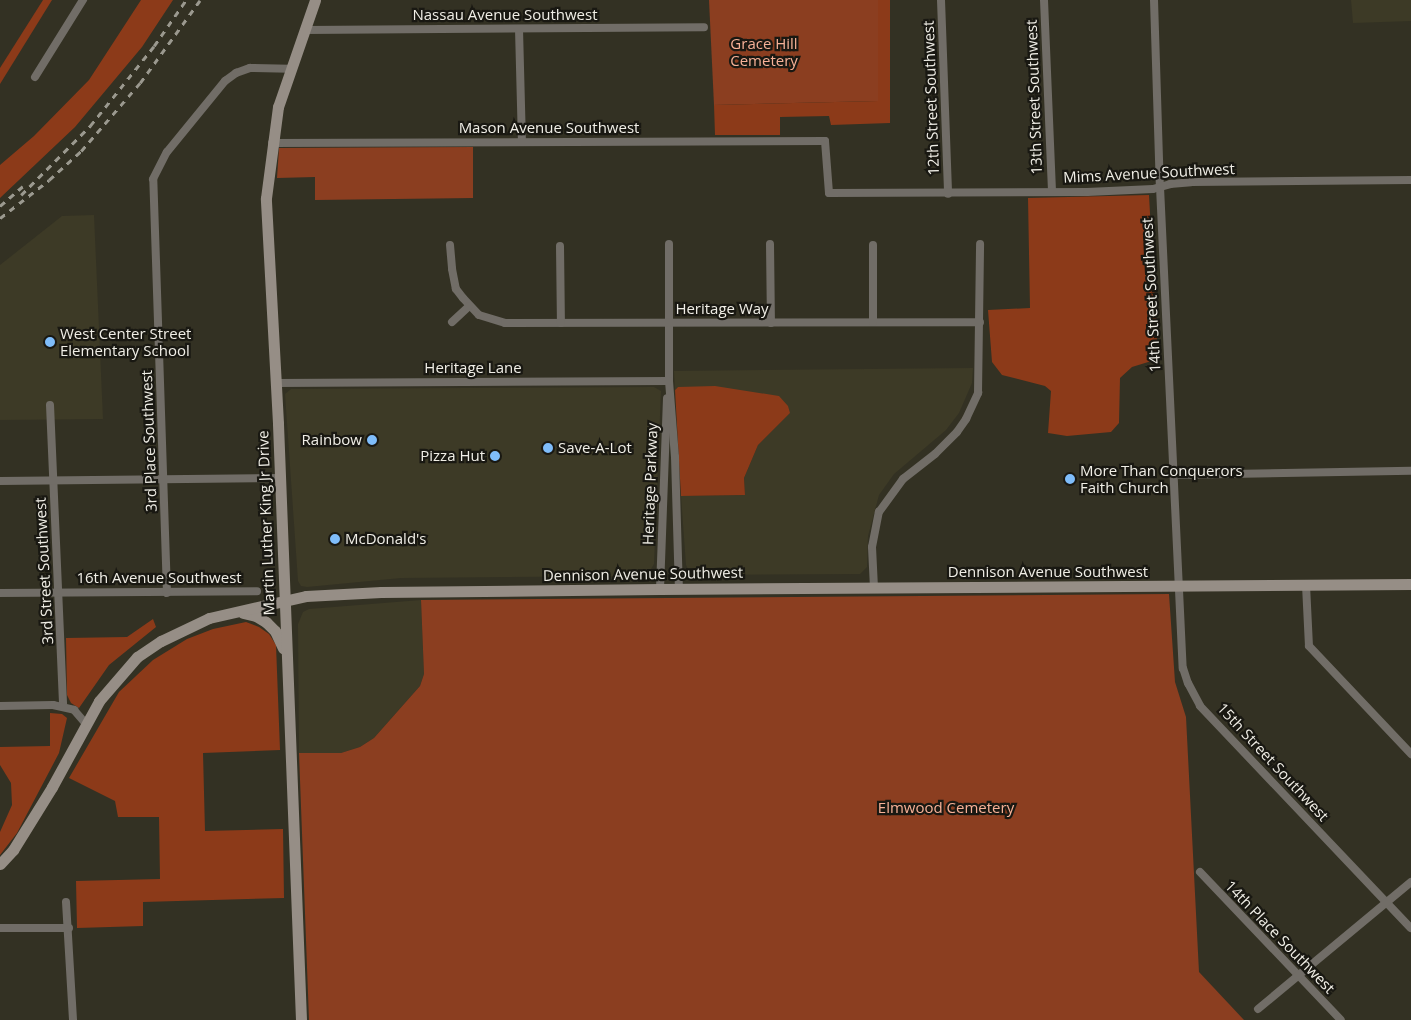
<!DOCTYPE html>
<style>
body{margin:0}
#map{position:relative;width:1411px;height:1020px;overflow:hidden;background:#333123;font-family:"Open Sans",sans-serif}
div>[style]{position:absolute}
.built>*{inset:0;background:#3d3a26}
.green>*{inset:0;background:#8b3e20}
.forest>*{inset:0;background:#8c3a19}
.minor>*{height:8px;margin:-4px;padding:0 4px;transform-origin:4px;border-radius:4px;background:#716d67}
.secondary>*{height:11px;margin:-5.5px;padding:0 5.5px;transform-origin:5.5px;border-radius:5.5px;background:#968e86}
.rail>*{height:2.5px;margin-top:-1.25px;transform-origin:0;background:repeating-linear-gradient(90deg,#9b998f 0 6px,transparent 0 12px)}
.dots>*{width:14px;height:14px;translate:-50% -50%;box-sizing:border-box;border:2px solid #191812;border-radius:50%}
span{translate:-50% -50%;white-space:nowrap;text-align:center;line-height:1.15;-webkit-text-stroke:4.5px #191812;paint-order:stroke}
.street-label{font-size:15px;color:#f0eee6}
.park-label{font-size:15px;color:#f7b197}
.poi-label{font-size:15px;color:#f0eee6}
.left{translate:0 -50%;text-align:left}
.right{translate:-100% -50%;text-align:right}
</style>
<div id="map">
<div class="built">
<i style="clip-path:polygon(1351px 0,1411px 0,1411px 21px,1353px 23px)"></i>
<i style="clip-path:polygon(94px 215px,103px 419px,0 420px,0 265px,62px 216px)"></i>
<i style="clip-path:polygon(973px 368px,972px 383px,959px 413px,946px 430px,894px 474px,879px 495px,868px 536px,867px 567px,860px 574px,694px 575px,689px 571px,686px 565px,681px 496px,745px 495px,744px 478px,758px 445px,790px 413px,678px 387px,675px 390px,674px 371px)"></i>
<i style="clip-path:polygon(654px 387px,661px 391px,654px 564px,648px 574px,643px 576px,401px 578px,307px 587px,301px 586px,298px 581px,285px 394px,291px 389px)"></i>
<i style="clip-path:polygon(421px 600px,424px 674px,420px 686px,374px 738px,360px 747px,341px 753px,299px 753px,298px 624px,303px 612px,309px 609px)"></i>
</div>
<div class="green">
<i style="clip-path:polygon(709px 0,878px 0,878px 101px,714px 105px)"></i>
<i style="clip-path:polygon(473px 147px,473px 198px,315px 200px,315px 177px,277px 178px,279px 148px)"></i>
<i style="clip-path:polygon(1169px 594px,1175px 682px,1186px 717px,1199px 972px,1244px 1020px,309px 1020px,299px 753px,341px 753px,360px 747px,374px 738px,420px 686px,424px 674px,421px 600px)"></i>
</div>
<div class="forest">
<i style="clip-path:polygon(43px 0,52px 0,0 84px,0 68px)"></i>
<i style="clip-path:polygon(141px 0,173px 0,142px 47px,75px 127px,0 198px,0 165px,34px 136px,89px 80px)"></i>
<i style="clip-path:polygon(878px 0,890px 0,890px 123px,831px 125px,829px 116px,780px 117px,780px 135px,715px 135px,714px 105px,878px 101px)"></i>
<i style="clip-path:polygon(1149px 195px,1158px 359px,1132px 367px,1120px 378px,1119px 423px,1111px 432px,1067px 436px,1048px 433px,1051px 391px,1045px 386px,1002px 375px,992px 362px,988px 310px,1030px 308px,1028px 198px)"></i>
<i style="clip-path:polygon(715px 386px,779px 396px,788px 406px,790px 413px,758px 445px,744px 478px,745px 495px,681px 496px,675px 390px,678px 387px)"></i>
<i style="clip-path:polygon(153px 619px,156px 627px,109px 665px,79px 708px,71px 703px,67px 695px,66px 638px,127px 637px)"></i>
<i style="clip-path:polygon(246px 622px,259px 627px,269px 634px,276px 645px,280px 750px,203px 753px,205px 831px,283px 829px,284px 898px,143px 902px,143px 926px,77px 928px,76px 881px,160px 879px,159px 817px,118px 817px,115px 801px,69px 778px,119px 692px,153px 660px,187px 639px,213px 629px)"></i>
<i style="clip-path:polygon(50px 713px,62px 714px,67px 718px,59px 753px,17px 833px,0 855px,0 832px,12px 805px,11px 783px,0 765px,0 747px,50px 746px)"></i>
</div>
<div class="minor">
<i style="left:941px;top:0;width:194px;rotate:87.9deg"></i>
<i style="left:1044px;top:0;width:192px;rotate:87.6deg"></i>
<i style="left:1154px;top:0;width:187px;rotate:88.2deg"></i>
<i style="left:1160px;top:187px;width:482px;rotate:87.3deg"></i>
<i style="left:1183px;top:668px;width:16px;rotate:72deg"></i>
<i style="left:1188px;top:683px;width:26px;rotate:62deg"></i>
<i style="left:1200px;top:706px;width:306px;rotate:46.5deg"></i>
<i style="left:519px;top:29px;width:113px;rotate:88.5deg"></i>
<i style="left:305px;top:30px;width:399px;rotate:-0.4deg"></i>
<i style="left:35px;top:77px;width:91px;rotate:-58.1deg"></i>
<i style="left:272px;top:143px;width:553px;rotate:-0.21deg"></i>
<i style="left:825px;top:141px;width:52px;rotate:85.6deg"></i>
<i style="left:829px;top:193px;width:258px;rotate:-0.2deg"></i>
<i style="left:1087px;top:192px;width:66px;rotate:-2.6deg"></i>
<i style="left:1153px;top:189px;width:18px;rotate:-16deg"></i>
<i style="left:1170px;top:184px;width:21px;rotate:-5deg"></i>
<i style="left:1191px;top:182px;width:220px;rotate:-0.5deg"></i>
<i style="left:669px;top:244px;width:137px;rotate:90deg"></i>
<i style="left:669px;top:381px;width:76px;rotate:85.5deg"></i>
<i style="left:675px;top:457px;width:132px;rotate:88.3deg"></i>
<i style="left:770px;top:244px;width:79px;rotate:89.3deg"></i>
<i style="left:450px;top:245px;width:24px;rotate:85deg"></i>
<i style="left:452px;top:269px;width:20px;rotate:79deg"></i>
<i style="left:456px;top:289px;width:11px;rotate:52deg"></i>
<i style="left:463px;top:298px;width:23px;rotate:47deg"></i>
<i style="left:479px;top:315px;width:27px;rotate:17deg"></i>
<i style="left:505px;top:323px;width:475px;rotate:-0.1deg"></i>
<i style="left:873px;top:245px;width:77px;rotate:90deg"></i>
<i style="left:560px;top:246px;width:77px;rotate:89.3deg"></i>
<i style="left:452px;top:322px;width:23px;rotate:-43deg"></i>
<i style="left:276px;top:383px;width:393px;rotate:-0.3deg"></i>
<i style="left:50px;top:405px;width:302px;rotate:87.5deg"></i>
<i style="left:1173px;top:475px;width:238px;rotate:-1deg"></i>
<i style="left:0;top:481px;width:280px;rotate:-0.6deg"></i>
<i style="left:1306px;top:585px;width:61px;rotate:87.2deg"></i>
<i style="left:1309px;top:646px;width:149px;rotate:46.6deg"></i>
<i style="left:874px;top:588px;width:41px;rotate:-92.8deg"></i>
<i style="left:872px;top:547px;width:36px;rotate:-79deg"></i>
<i style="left:879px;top:512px;width:41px;rotate:-54deg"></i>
<i style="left:903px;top:479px;width:41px;rotate:-38deg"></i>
<i style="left:935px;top:454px;width:31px;rotate:-45deg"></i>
<i style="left:957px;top:432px;width:16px;rotate:-55deg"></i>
<i style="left:966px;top:419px;width:29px;rotate:-65deg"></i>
<i style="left:978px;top:393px;width:149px;rotate:-89.2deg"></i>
<i style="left:660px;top:589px;width:191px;rotate:-87.9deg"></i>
<i style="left:0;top:593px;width:257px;rotate:-0.4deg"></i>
<i style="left:167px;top:593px;width:414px;rotate:-91.9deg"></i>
<i style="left:153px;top:179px;width:30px;rotate:-63deg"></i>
<i style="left:167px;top:152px;width:92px;rotate:-50.8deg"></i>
<i style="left:225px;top:81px;width:14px;rotate:-36deg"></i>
<i style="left:236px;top:73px;width:15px;rotate:-20deg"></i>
<i style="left:250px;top:68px;width:39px;rotate:1deg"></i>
<i style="left:0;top:706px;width:53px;rotate:-1.1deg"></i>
<i style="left:53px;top:705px;width:22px;rotate:13deg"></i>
<i style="left:74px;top:710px;width:18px;rotate:49deg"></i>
<i style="left:1200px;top:872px;width:204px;rotate:46.4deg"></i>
<i style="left:66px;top:902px;width:118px;rotate:86.6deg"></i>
<i style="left:0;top:928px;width:69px"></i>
<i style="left:1258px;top:1009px;width:199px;rotate:-39.7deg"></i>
</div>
<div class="secondary">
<i style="left:243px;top:613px;width:13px;rotate:13deg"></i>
<i style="left:256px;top:616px;width:12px;rotate:31deg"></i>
<i style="left:266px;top:622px;width:13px;rotate:45deg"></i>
<i style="left:275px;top:631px;width:19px;rotate:65deg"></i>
<i style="left:0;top:864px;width:19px;rotate:-47deg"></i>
<i style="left:13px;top:850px;width:74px;rotate:-58.2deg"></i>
<i style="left:52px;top:787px;width:98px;rotate:-61.3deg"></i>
<i style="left:99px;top:701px;width:58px;rotate:-49.2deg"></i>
<i style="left:137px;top:657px;width:29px;rotate:-34deg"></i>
<i style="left:161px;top:641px;width:53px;rotate:-25.6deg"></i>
<i style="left:209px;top:618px;width:99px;rotate:-12.8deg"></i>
<i style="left:306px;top:596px;width:75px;rotate:-3.1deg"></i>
<i style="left:381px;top:592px;width:279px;rotate:-0.6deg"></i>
<i style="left:660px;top:589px;width:751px;rotate:-0.38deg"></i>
<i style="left:301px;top:1020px;width:597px;rotate:-92.21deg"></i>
<i style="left:278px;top:423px;width:225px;rotate:-93.1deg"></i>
<i style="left:266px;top:198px;width:92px;rotate:-82.5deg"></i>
<i style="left:278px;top:107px;width:113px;rotate:-70.9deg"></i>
</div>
<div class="rail">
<i style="left:21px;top:195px;width:98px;rotate:-45deg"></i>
<i style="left:90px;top:126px;width:102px;rotate:-51.3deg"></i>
<i style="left:154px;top:46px;width:56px;rotate:-55.2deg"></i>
<i style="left:0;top:206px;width:30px;rotate:-41deg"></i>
<i style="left:0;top:218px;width:62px;rotate:-37.8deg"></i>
<i style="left:49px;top:180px;width:43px;rotate:-42.2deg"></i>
<i style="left:81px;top:151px;width:90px;rotate:-49.1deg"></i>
<i style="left:140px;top:83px;width:102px;rotate:-54.1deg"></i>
</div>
<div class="dots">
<i style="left:50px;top:342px;background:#7fbdfa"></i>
<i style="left:372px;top:440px;background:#7fbdfa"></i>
<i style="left:548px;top:448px;background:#7fbdfa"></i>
<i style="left:495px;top:456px;background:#7fbdfa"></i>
<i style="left:1070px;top:479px;background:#7fbdfa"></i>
<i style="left:335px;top:539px;background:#7fbdfa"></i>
</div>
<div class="street-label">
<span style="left:505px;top:15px">Nassau Avenue Southwest</span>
<span style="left:1034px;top:97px;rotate:-92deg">13th Street Southwest</span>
<span style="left:931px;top:98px;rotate:-92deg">12th Street Southwest</span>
<span style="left:549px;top:128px">Mason Avenue Southwest</span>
<span style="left:1149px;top:173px;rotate:-3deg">Mims Avenue Southwest</span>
<span style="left:1151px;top:295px;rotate:-93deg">14th Street Southwest</span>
<span style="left:722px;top:309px">Heritage Way</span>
<span style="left:473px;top:368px">Heritage Lane</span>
<span style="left:149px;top:441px;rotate:-92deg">3rd Place Southwest</span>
<span style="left:650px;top:484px;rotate:-88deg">Heritage Parkway</span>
<span style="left:266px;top:523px;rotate:-92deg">Martin Luther King Jr Drive</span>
<span style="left:44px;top:571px;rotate:-93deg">3rd Street Southwest</span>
<span style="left:1048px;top:572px">Dennison Avenue Southwest</span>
<span style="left:643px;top:574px;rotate:-1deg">Dennison Avenue Southwest</span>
<span style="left:159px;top:578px">16th Avenue Southwest</span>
<span style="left:1273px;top:762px;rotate:47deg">15th Street Southwest</span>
<span style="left:1280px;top:937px;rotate:46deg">14th Place Southwest</span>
</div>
<div class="park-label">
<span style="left:764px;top:52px">Grace Hill<br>Cemetery</span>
<span style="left:946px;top:808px">Elmwood Cemetery</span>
</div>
<div class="poi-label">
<span class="left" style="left:60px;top:342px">West Center Street<br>Elementary School</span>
<span class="right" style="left:362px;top:440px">Rainbow</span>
<span class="left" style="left:558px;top:448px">Save-A-Lot</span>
<span class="right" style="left:485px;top:456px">Pizza Hut</span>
<span class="left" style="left:1080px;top:479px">More Than Conquerors<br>Faith Church</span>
<span class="left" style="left:345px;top:539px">McDonald's</span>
</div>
</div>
